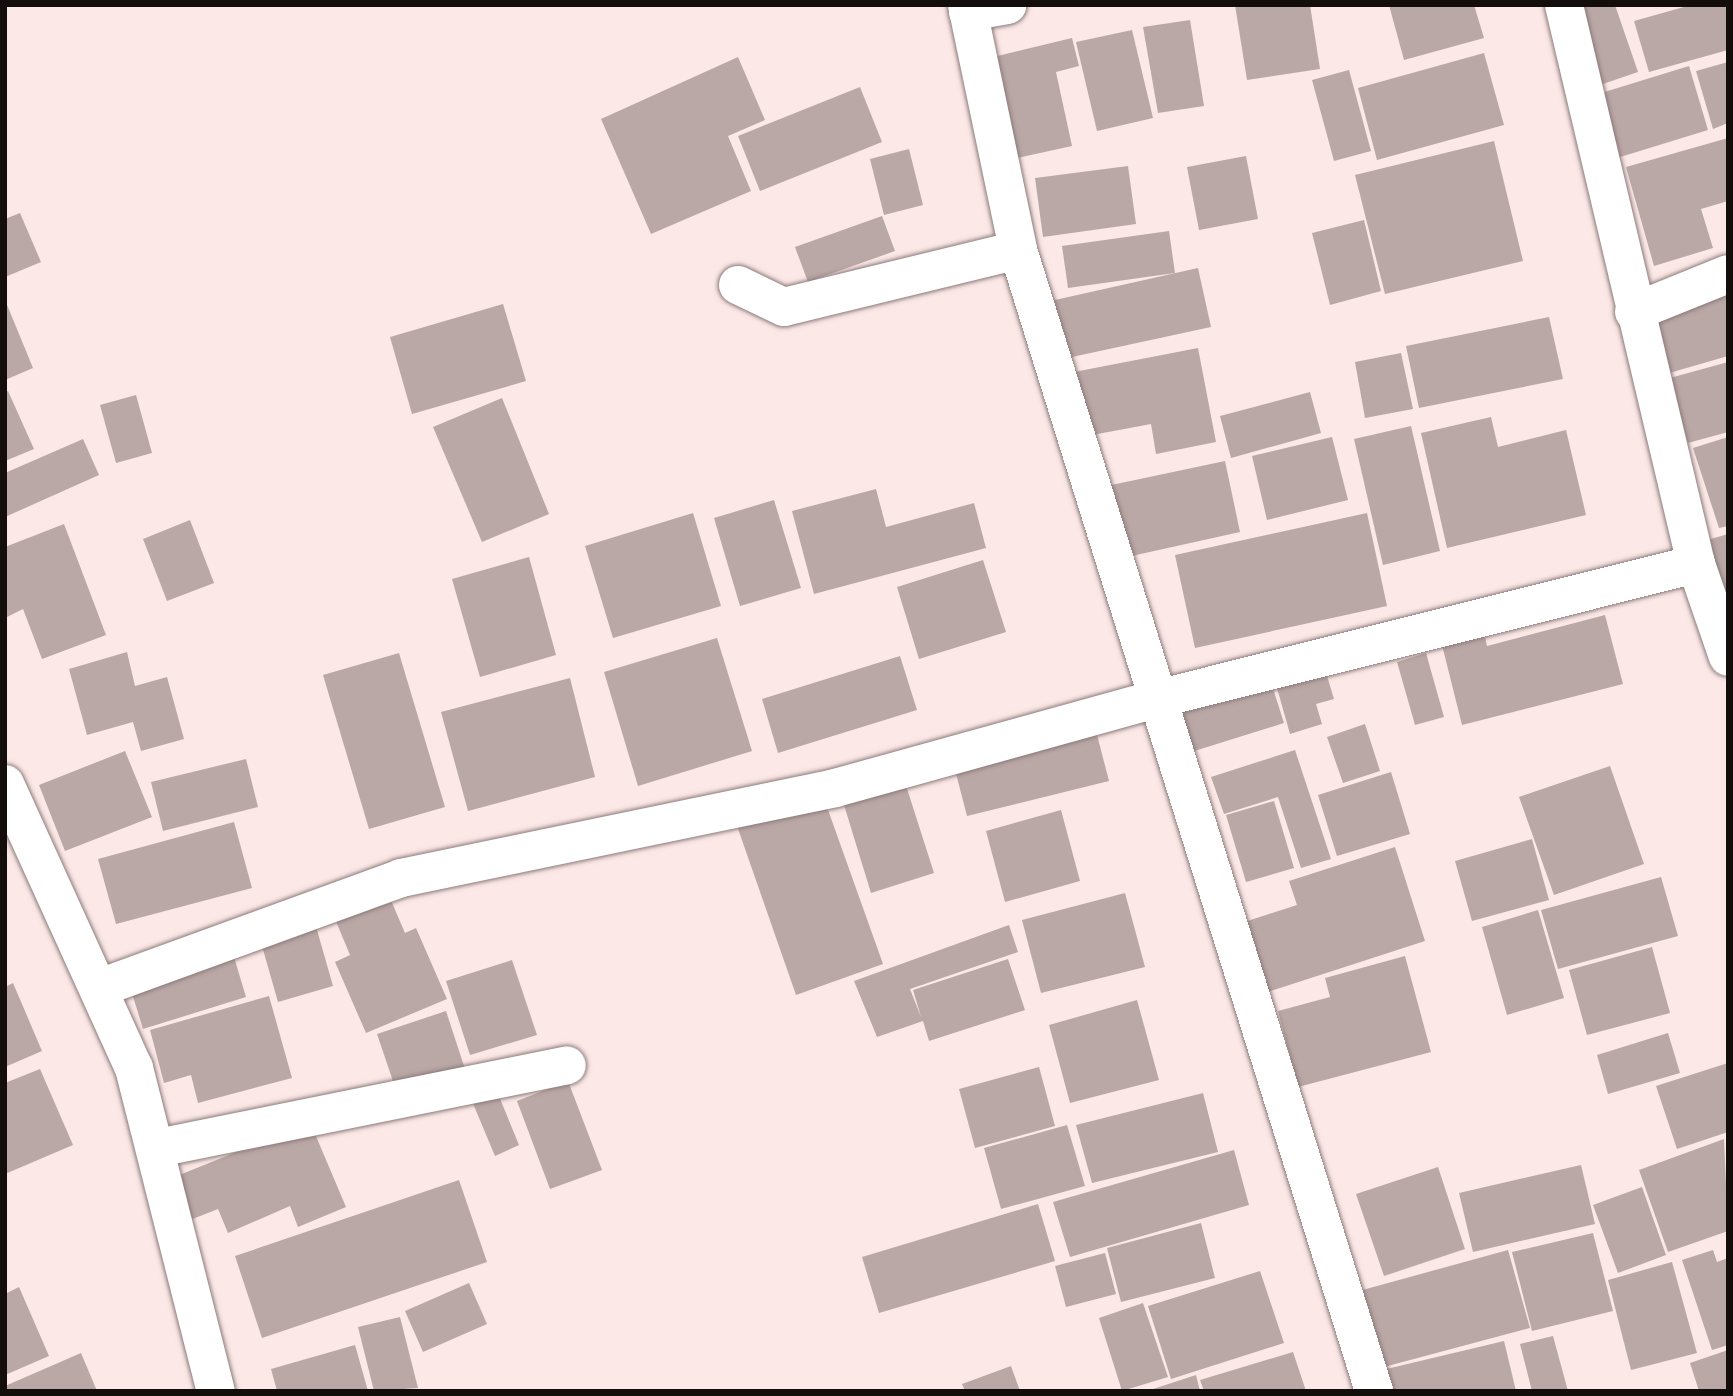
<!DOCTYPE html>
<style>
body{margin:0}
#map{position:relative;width:1733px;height:1396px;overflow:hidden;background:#fbe8e7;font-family:"Open Sans",sans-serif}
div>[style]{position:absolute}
.building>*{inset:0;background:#baa8a7}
.roads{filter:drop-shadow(0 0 2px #8b7a79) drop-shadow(0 0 2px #8b7a79)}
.minor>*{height:38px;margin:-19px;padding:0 19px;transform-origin:19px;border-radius:19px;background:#fff}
span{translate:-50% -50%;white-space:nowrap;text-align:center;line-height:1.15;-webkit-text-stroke:7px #fbe8e7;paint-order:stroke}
.frame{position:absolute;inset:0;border:7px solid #130d0c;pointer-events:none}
</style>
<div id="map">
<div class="building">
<i style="clip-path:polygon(1235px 5px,1310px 5px,1320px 69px,1247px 80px)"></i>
<i style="clip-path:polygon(1389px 5px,1474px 5px,1484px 38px,1404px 60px)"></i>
<i style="clip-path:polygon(1574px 5px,1615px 5px,1638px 72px,1600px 85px)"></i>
<i style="clip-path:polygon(1691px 5px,1728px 5px,1728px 50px,1649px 72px,1634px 21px)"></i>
<i style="clip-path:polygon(1190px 20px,1204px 106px,1158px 113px,1143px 27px)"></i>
<i style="clip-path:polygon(1132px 30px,1153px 118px,1097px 131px,1076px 42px)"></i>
<i style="clip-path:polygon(1072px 38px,1079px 66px,1056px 72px,1072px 146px,1008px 160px,985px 59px)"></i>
<i style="clip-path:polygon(1484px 53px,1504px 125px,1377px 160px,1358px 88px)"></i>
<i style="clip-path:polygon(738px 57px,765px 120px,728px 136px,751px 191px,651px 234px,601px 119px)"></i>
<i style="clip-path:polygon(1728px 62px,1728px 123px,1713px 129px,1696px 71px)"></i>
<i style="clip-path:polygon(1689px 66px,1708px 130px,1617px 158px,1598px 94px)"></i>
<i style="clip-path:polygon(1349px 70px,1371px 151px,1334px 161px,1312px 80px)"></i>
<i style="clip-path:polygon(860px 87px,882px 142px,760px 191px,738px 136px)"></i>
<i style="clip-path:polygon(1728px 138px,1728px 201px,1701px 209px,1713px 248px,1654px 266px,1626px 167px)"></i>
<i style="clip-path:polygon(1494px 141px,1523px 261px,1385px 294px,1355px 175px)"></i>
<i style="clip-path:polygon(909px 149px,923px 205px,884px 215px,870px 159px)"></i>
<i style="clip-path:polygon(1246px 156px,1258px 219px,1199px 230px,1187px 167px)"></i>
<i style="clip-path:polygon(1128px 166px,1136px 224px,1043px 237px,1035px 178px)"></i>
<i style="clip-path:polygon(20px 213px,41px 262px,5px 277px,5px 219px)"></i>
<i style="clip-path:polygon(882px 216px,895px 251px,808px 282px,795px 247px)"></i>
<i style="clip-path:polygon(1364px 220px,1381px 291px,1330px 305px,1312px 233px)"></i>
<i style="clip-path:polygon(1169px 231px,1175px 273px,1068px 288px,1062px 246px)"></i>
<i style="clip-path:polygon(1198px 268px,1211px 327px,1058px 360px,1046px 302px)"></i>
<i style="clip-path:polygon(1728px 293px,1728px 356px,1659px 376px,1642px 317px)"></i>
<i style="clip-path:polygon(5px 300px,33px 368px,5px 380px)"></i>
<i style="clip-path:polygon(503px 304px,526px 381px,412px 414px,390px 337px)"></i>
<i style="clip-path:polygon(1549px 317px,1563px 379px,1419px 408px,1406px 346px)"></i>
<i style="clip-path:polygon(1198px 348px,1216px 442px,1156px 454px,1151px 424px,1087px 436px,1074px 372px)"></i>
<i style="clip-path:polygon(1401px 353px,1413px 409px,1365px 418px,1355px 362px)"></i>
<i style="clip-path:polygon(1728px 362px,1728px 432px,1688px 443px,1670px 378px)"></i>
<i style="clip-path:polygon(8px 391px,34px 449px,5px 461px,5px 393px)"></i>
<i style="clip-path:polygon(1310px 392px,1321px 433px,1231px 458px,1220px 416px)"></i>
<i style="clip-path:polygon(136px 395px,152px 453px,116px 463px,100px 405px)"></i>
<i style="clip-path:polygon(502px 398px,549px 514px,482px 542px,433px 427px)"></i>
<i style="clip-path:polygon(1491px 417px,1498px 447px,1566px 430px,1586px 515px,1447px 548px,1421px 433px)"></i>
<i style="clip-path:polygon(1411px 426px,1440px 551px,1383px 565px,1354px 439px)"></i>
<i style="clip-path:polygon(1332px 437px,1348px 500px,1267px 520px,1252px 456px)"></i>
<i style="clip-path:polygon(1728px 437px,1728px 526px,1719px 528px,1693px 448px)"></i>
<i style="clip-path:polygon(83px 439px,99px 475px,5px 517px,5px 473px)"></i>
<i style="clip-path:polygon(1225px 461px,1240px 532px,1118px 559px,1102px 487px)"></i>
<i style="clip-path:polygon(876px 489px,886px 527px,974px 503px,986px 548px,814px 594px,792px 511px)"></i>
<i style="clip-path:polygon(774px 500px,801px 588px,740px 606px,714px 518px)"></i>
<i style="clip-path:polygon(693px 513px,721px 606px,613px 638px,585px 546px)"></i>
<i style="clip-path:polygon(1367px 513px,1387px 606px,1195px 648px,1175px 555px)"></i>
<i style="clip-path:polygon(190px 520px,214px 583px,167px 601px,143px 539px)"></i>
<i style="clip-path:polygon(64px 524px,106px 635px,42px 659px,23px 609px,5px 618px,5px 547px)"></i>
<i style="clip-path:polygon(1728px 534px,1728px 613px,1704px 541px)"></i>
<i style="clip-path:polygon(529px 557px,556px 655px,480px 677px,452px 579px)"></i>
<i style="clip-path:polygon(983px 560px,1006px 632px,919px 659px,897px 587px)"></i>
<i style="clip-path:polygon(1605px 615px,1623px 684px,1462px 725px,1439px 633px,1482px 623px,1487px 646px)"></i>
<i style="clip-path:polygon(717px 638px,752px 751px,638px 786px,604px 672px)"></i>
<i style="clip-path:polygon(127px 652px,135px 686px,167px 677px,184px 739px,141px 751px,133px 722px,87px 735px,69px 669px)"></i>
<i style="clip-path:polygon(399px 653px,445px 807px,369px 829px,323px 675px)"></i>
<i style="clip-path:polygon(1426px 653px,1444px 717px,1415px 725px,1397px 662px)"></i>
<i style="clip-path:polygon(900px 656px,917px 710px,778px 753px,762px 699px)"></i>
<i style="clip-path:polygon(1324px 666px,1334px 699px,1316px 704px,1322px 724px,1290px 734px,1275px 681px)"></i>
<i style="clip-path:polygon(1269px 676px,1284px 723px,1188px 753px,1173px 707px)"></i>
<i style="clip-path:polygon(570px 678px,595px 777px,468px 811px,441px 712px)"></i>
<i style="clip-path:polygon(1365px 724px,1380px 771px,1343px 783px,1327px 737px)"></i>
<i style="clip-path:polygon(1095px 727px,1109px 781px,967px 816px,953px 762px)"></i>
<i style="clip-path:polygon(1295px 750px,1331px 859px,1301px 868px,1278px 797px,1224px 814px,1211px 777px)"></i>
<i style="clip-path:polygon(125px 751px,152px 817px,65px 851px,39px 785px)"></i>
<i style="clip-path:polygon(246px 759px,258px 807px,163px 831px,151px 782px)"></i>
<i style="clip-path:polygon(1610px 766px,1644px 864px,1554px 895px,1519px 797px)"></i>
<i style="clip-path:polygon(1391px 772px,1410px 834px,1337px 856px,1318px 795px)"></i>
<i style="clip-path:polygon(902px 773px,934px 873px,871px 893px,840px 792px)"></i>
<i style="clip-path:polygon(822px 793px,883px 964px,796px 995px,736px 823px)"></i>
<i style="clip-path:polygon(1274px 801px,1294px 868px,1246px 882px,1226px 815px)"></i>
<i style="clip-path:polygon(1061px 810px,1080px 881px,1005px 902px,986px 831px)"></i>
<i style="clip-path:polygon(234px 822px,252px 888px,116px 924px,98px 859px)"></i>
<i style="clip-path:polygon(1532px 839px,1549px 900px,1472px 921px,1455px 861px)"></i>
<i style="clip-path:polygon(1395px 847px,1425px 941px,1255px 996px,1232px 926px,1297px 905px,1289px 881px)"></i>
<i style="clip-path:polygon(1661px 877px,1678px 936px,1558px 969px,1541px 910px)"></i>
<i style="clip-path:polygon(384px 884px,405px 933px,416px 928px,447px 999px,366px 1033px,335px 962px,350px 955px,330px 907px)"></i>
<i style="clip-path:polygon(1125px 893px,1145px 967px,1041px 993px,1022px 920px)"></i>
<i style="clip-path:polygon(1538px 910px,1564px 998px,1507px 1015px,1482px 927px)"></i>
<i style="clip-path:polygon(313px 916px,333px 986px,278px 1002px,258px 932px)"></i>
<i style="clip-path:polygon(1009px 925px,1018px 952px,910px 989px,921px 1017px,913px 990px,1008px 959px,1025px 1010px,929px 1041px,923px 1021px,877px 1037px,854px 981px)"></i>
<i style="clip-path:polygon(231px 947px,246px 997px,143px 1029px,128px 980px)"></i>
<i style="clip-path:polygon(1652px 947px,1670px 1013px,1587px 1035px,1569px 970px)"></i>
<i style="clip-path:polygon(1405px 956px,1431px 1052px,1298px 1087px,1278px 1011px,1330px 997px,1325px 978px)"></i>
<i style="clip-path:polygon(512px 960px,537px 1035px,470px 1055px,446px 981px)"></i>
<i style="clip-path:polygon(13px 983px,42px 1051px,5px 1067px,5px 987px)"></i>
<i style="clip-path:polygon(269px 996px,292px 1078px,198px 1103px,191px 1075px,164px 1083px,150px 1030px)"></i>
<i style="clip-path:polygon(1137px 1000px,1159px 1080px,1070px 1103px,1049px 1025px)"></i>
<i style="clip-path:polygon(446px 1011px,466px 1072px,398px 1096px,377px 1034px)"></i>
<i style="clip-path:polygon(1668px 1033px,1680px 1073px,1608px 1094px,1597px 1055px)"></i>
<i style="clip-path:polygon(1728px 1063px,1728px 1132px,1677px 1149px,1656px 1086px)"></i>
<i style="clip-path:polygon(1039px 1067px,1055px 1126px,975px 1148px,959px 1089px)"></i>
<i style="clip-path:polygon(40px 1069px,73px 1145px,5px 1174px,5px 1083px)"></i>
<i style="clip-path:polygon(568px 1081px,602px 1170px,550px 1189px,517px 1101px)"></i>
<i style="clip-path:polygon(494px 1084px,519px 1145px,495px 1156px,469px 1094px)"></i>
<i style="clip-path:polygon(1203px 1093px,1218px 1152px,1092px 1183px,1076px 1125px)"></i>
<i style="clip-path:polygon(310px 1122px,346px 1207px,298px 1227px,290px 1206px,228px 1233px,218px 1209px,185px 1222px,167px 1180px)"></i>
<i style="clip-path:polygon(1067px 1125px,1085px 1186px,1001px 1209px,984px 1148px)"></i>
<i style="clip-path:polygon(1724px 1139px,1728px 1231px,1668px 1252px,1639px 1170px)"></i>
<i style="clip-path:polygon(1234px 1150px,1249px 1205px,1070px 1257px,1053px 1202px)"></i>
<i style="clip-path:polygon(1581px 1165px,1595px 1224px,1473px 1252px,1459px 1193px)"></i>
<i style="clip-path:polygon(1438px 1167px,1465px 1249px,1384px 1276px,1356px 1194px)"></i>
<i style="clip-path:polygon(459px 1180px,487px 1262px,262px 1338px,235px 1256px)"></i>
<i style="clip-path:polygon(1642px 1187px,1666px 1255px,1618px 1273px,1593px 1205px)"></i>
<i style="clip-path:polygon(1038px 1204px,1055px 1261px,879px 1313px,862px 1257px)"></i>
<i style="clip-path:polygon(1201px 1223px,1215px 1278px,1121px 1302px,1107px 1248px)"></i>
<i style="clip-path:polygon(1593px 1233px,1613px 1311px,1532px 1331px,1512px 1252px)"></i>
<i style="clip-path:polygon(1508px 1250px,1530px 1328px,1369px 1371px,1348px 1294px)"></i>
<i style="clip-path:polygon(1713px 1250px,1717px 1262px,1728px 1258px,1728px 1345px,1712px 1350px,1682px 1260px)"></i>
<i style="clip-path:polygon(1105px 1253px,1116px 1294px,1066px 1307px,1055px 1266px)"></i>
<i style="clip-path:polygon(1672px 1262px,1697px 1353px,1631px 1370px,1608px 1280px)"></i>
<i style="clip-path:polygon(1260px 1271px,1284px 1343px,1171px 1379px,1148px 1306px)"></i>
<i style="clip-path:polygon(469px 1283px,487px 1324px,423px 1352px,405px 1311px)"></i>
<i style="clip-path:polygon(19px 1287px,49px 1356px,5px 1375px,5px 1294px)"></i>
<i style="clip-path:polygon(1143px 1303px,1168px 1377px,1122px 1391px,1099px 1318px)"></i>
<i style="clip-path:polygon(400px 1317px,418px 1388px,374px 1391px,358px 1327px)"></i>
<i style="clip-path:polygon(1553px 1336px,1568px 1391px,1532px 1391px,1520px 1344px)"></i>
<i style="clip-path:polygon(1504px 1341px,1516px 1391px,1383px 1391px,1378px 1371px)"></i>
<i style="clip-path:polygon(355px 1345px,368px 1391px,277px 1391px,271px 1369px)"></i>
<i style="clip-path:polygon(1728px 1350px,1728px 1391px,1699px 1391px,1690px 1363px)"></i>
<i style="clip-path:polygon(1293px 1352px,1306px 1391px,1204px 1391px,1200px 1380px)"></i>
<i style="clip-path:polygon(81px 1353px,97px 1391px,5px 1391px,5px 1386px)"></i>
<i style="clip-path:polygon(1011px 1366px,1020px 1391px,965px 1391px,962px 1384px)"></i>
<i style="clip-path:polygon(1196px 1375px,1200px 1391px,1150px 1391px,1150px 1390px)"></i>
</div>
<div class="roads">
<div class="minor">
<i style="left:967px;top:5px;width:250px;rotate:78.2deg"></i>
<i style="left:1018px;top:250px;width:1195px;rotate:72.67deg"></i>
<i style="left:1564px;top:5px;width:574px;rotate:76.71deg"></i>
<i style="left:1696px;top:564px;width:98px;rotate:71deg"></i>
<i style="left:968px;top:12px;width:40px;rotate:-10deg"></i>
<i style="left:738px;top:285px;width:51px;rotate:25.6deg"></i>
<i style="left:784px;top:307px;width:241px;rotate:-13.7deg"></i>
<i style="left:1634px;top:312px;width:101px;rotate:-22deg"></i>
<i style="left:5px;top:784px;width:312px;rotate:65.6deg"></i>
<i style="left:134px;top:1068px;width:333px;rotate:75.8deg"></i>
<i style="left:102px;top:987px;width:318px;rotate:-20deg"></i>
<i style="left:401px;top:878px;width:443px;rotate:-11.7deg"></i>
<i style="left:835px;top:788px;width:330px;rotate:-15.5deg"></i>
<i style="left:1153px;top:700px;width:560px;rotate:-14.06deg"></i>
<i style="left:157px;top:1148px;width:418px;rotate:-11.4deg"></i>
</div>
</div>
<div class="frame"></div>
</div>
